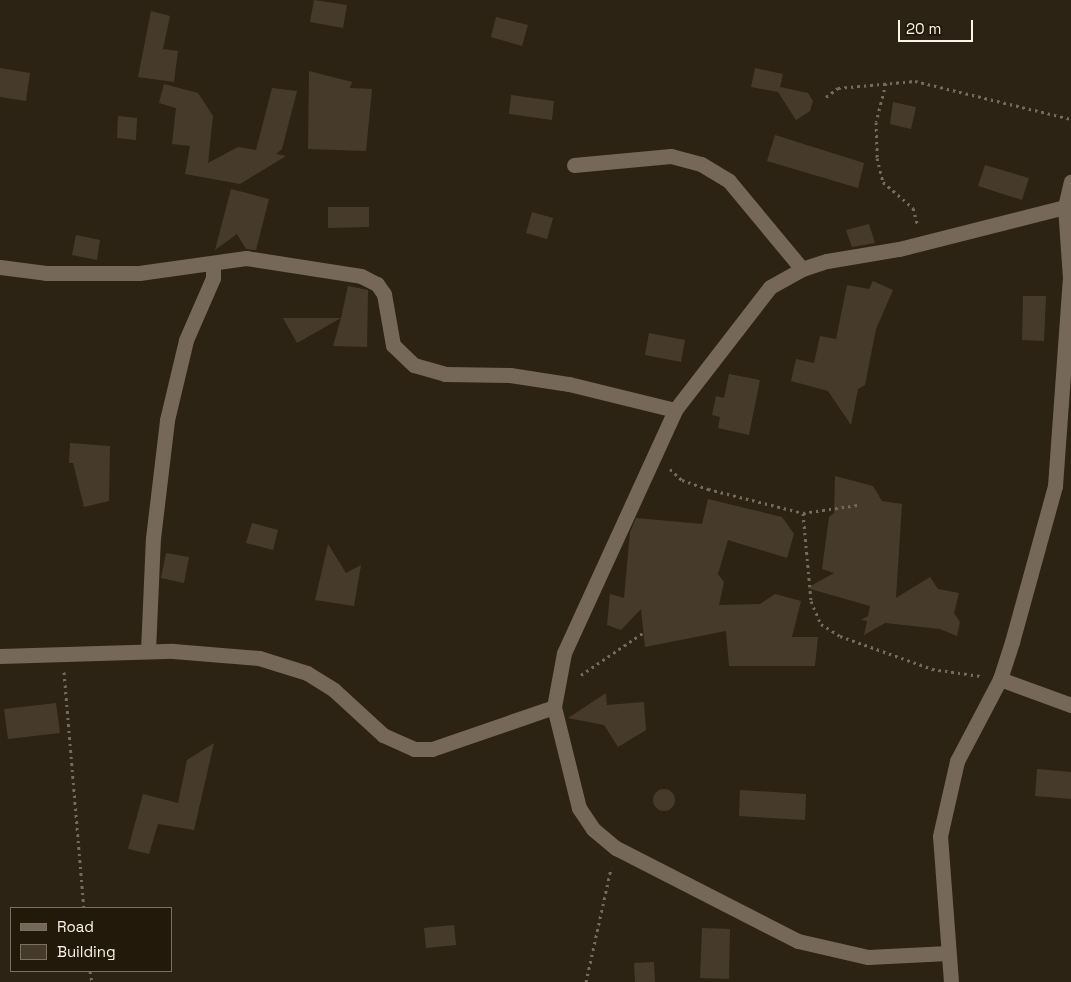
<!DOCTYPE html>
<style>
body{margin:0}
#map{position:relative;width:1071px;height:982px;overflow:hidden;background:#2d2314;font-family:"Space Grotesk",sans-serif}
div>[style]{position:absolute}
.building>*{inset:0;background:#463b2b}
.round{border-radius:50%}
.path>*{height:3px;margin-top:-1.5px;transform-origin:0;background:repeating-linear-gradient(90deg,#746b5d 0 2.5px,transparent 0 6.5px)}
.minor>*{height:15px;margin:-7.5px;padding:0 7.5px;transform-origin:7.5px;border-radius:7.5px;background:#756858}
span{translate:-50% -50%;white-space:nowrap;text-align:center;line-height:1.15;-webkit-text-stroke:4.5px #23190b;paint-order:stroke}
.legend{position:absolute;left:10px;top:907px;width:162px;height:65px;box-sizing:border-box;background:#23190b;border:1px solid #797064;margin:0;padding:6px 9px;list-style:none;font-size:15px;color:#faf3e9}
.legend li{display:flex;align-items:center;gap:10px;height:25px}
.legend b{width:25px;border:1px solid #797064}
.scale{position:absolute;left:898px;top:20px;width:75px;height:22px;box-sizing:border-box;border:2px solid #faf3e9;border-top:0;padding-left:6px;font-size:15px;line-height:18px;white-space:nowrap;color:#faf3e9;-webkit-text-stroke:4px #23190b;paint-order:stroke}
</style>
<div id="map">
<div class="building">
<i style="clip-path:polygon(314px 0,347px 5px,343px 28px,310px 22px)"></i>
<i style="clip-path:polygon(151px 11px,170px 16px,163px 49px,178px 51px,174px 82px,138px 77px)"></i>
<i style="clip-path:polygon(496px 17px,528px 25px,522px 46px,491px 37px)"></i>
<i style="clip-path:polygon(0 68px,30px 73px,26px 101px,0 97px)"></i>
<i style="clip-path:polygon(755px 68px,783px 74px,780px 87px,808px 93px,813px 101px,810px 111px,796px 120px,778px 92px,751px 87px)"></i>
<i style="clip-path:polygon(309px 71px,352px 82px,350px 88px,372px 89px,366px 151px,308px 149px)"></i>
<i style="clip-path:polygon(164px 84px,198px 93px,213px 116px,208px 163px,238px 147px,256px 150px,272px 88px,297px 91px,282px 149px,276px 154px,286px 156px,240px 184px,185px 174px,190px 146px,172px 144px,176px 108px,159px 103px)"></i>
<i style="clip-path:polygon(511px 95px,554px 101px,552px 120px,509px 114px)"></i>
<i style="clip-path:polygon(893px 102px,916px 107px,911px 129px,890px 124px)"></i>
<i style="clip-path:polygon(118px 116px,137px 118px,136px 140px,117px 138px)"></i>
<i style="clip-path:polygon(775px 135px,864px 163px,858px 188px,767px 161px)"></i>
<i style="clip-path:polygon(985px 165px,1029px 178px,1022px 200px,978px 186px)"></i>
<i style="clip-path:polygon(231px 189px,269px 199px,256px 250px,246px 249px,237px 234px,215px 250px)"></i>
<i style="clip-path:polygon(328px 207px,369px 207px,369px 227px,328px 228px)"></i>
<i style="clip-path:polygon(532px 212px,553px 218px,547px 239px,526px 233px)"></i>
<i style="clip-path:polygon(869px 224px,875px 243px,852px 247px,846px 230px)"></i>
<i style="clip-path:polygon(76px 235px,100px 240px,97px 260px,72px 255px)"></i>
<i style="clip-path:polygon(873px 281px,893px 290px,876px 329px,865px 385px,858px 389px,851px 425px,828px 391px,791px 381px,796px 359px,814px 363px,820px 336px,836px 339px,847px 285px,869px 289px)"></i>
<i style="clip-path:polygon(348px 286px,368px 290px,367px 347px,333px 346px,341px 318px,297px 343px,283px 318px,341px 318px)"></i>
<i style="clip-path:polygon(1023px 296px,1046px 296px,1044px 341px,1022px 340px)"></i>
<i style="clip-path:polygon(649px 333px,685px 340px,681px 362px,645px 355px)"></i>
<i style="clip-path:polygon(729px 374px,760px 380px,749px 435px,718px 428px,720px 417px,712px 415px,716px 396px,724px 398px)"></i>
<i style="clip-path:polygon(70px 443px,110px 446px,109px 501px,84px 507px,73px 463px,69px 463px)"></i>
<i style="clip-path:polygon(835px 476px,873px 486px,882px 501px,902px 504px,896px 598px,930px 577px,938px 589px,959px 593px,954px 613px,960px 622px,957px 636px,940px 629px,885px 623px,864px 635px,867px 621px,861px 620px,868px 616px,870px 606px,807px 588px,834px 573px,822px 569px,829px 517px,834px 513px)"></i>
<i style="clip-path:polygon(708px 499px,782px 517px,794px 534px,787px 558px,728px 540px,718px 574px,724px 582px,719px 605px,760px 604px,775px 594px,801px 601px,792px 637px,818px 637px,815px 666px,729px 666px,726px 631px,645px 647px,641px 609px,621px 630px,607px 625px,610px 594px,624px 598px,630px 532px,636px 518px,702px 524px)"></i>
<i style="clip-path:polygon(252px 523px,278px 530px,273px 550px,246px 543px)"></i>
<i style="clip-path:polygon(328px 544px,346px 573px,361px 565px,354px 606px,315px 600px)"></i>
<i style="clip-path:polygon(166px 553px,189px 557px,184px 583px,161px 578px)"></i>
<i style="clip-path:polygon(606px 693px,607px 705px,644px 702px,646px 730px,618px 747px,604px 725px,568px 718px)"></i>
<i style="clip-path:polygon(56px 703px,60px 733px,8px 739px,4px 709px)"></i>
<i style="clip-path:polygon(214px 743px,194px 830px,158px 824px,149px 854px,128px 849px,143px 794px,178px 803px,187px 760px)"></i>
<i style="clip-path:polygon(1037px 769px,1071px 772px,1071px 799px,1035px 796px)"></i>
<i class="round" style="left:653px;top:789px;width:22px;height:22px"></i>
<i style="clip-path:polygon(740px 790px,806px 794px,805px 820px,739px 816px)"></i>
<i style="clip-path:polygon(454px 925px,456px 945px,426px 948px,424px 928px)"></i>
<i style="clip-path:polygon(702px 928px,730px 929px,729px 979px,700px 978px)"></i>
<i style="clip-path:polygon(654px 962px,655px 982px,635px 982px,634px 963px)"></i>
</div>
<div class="path">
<i style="left:886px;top:83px;width:40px;rotate:104.4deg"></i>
<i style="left:876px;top:122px;width:36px;rotate:88deg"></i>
<i style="left:877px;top:158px;width:25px;rotate:76deg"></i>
<i style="left:883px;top:182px;width:40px;rotate:41deg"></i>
<i style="left:913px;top:208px;width:16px;rotate:75deg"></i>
<i style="left:826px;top:97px;width:15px;rotate:-37deg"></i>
<i style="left:838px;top:88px;width:77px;rotate:-5.2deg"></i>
<i style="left:915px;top:81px;width:161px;rotate:13.7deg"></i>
<i style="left:670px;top:469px;width:16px;rotate:43deg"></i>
<i style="left:682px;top:480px;width:28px;rotate:19deg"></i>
<i style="left:708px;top:489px;width:98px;rotate:14.2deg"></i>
<i style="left:803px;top:513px;width:55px;rotate:-8.4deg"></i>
<i style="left:803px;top:513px;width:88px;rotate:84.8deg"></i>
<i style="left:811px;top:601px;width:25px;rotate:67deg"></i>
<i style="left:821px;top:624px;width:22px;rotate:32deg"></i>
<i style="left:840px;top:636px;width:98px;rotate:19.7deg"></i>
<i style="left:932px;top:669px;width:49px;rotate:8.1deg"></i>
<i style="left:64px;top:672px;width:237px;rotate:85.2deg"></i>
<i style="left:581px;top:675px;width:76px;rotate:-34.3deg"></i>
<i style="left:90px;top:971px;width:11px;rotate:80deg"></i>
<i style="left:586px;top:982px;width:117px;rotate:-77.6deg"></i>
</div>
<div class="minor">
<i style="left:574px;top:165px;width:97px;rotate:-5.3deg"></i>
<i style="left:671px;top:156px;width:31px;rotate:15deg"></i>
<i style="left:701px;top:164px;width:33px;rotate:31deg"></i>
<i style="left:729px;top:181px;width:114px;rotate:50.3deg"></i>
<i style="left:0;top:267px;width:46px;rotate:7.4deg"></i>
<i style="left:46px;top:273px;width:93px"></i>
<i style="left:139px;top:273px;width:108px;rotate:-8deg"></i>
<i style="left:246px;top:258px;width:116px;rotate:8.9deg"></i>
<i style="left:361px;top:276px;width:18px;rotate:27deg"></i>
<i style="left:377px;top:284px;width:12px;rotate:55deg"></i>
<i style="left:384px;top:294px;width:52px;rotate:80deg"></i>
<i style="left:393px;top:345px;width:29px;rotate:44deg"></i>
<i style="left:414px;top:365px;width:32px;rotate:16deg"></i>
<i style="left:445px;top:374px;width:65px;rotate:0.9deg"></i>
<i style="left:510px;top:375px;width:60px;rotate:8.7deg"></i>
<i style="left:569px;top:384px;width:109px;rotate:13.8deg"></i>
<i style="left:148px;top:651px;width:113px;rotate:-87.5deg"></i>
<i style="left:153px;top:538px;width:119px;rotate:-83.2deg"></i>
<i style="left:167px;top:420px;width:82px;rotate:-76.6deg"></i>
<i style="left:186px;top:340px;width:68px;rotate:-66.5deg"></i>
<i style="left:213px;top:278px;width:14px;rotate:-90deg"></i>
<i style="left:0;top:656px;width:173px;rotate:-1.7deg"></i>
<i style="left:173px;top:651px;width:86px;rotate:4.7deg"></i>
<i style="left:259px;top:658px;width:50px;rotate:17.4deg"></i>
<i style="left:307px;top:673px;width:32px;rotate:32deg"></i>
<i style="left:334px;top:690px;width:67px;rotate:42.6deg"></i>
<i style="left:383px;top:735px;width:34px;rotate:24deg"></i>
<i style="left:414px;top:749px;width:18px"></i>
<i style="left:432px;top:749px;width:129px;rotate:-19deg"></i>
<i style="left:554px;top:707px;width:104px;rotate:76.1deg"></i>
<i style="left:579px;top:808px;width:25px;rotate:56deg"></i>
<i style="left:593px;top:829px;width:30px;rotate:40deg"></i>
<i style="left:616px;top:848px;width:204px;rotate:27.1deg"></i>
<i style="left:798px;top:941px;width:72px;rotate:12.9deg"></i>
<i style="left:868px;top:957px;width:80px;rotate:-2.9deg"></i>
<i style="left:1000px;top:679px;width:76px;rotate:20.1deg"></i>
<i style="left:554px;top:707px;width:55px;rotate:-79.5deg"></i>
<i style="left:564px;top:653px;width:267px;rotate:-65.4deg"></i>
<i style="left:675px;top:410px;width:155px;rotate:-52.3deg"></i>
<i style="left:770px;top:287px;width:37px;rotate:-29deg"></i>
<i style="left:802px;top:269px;width:26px;rotate:-18deg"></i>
<i style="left:827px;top:261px;width:73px;rotate:-9.5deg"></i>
<i style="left:899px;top:249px;width:171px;rotate:-14.2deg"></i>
<i style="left:951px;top:982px;width:146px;rotate:-94.3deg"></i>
<i style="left:940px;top:836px;width:77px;rotate:-77.2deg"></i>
<i style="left:957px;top:761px;width:93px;rotate:-62.3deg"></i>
<i style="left:1000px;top:679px;width:39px;rotate:-72deg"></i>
<i style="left:1012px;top:642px;width:162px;rotate:-74.6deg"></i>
<i style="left:1055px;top:486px;width:209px;rotate:-85.9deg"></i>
<i style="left:1070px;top:278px;width:71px;rotate:-94deg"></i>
<i style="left:1065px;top:207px;width:26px;rotate:-77deg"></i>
</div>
<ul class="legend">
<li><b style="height:6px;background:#756858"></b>Road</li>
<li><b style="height:14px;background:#463b2b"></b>Building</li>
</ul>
<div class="scale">20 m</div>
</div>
